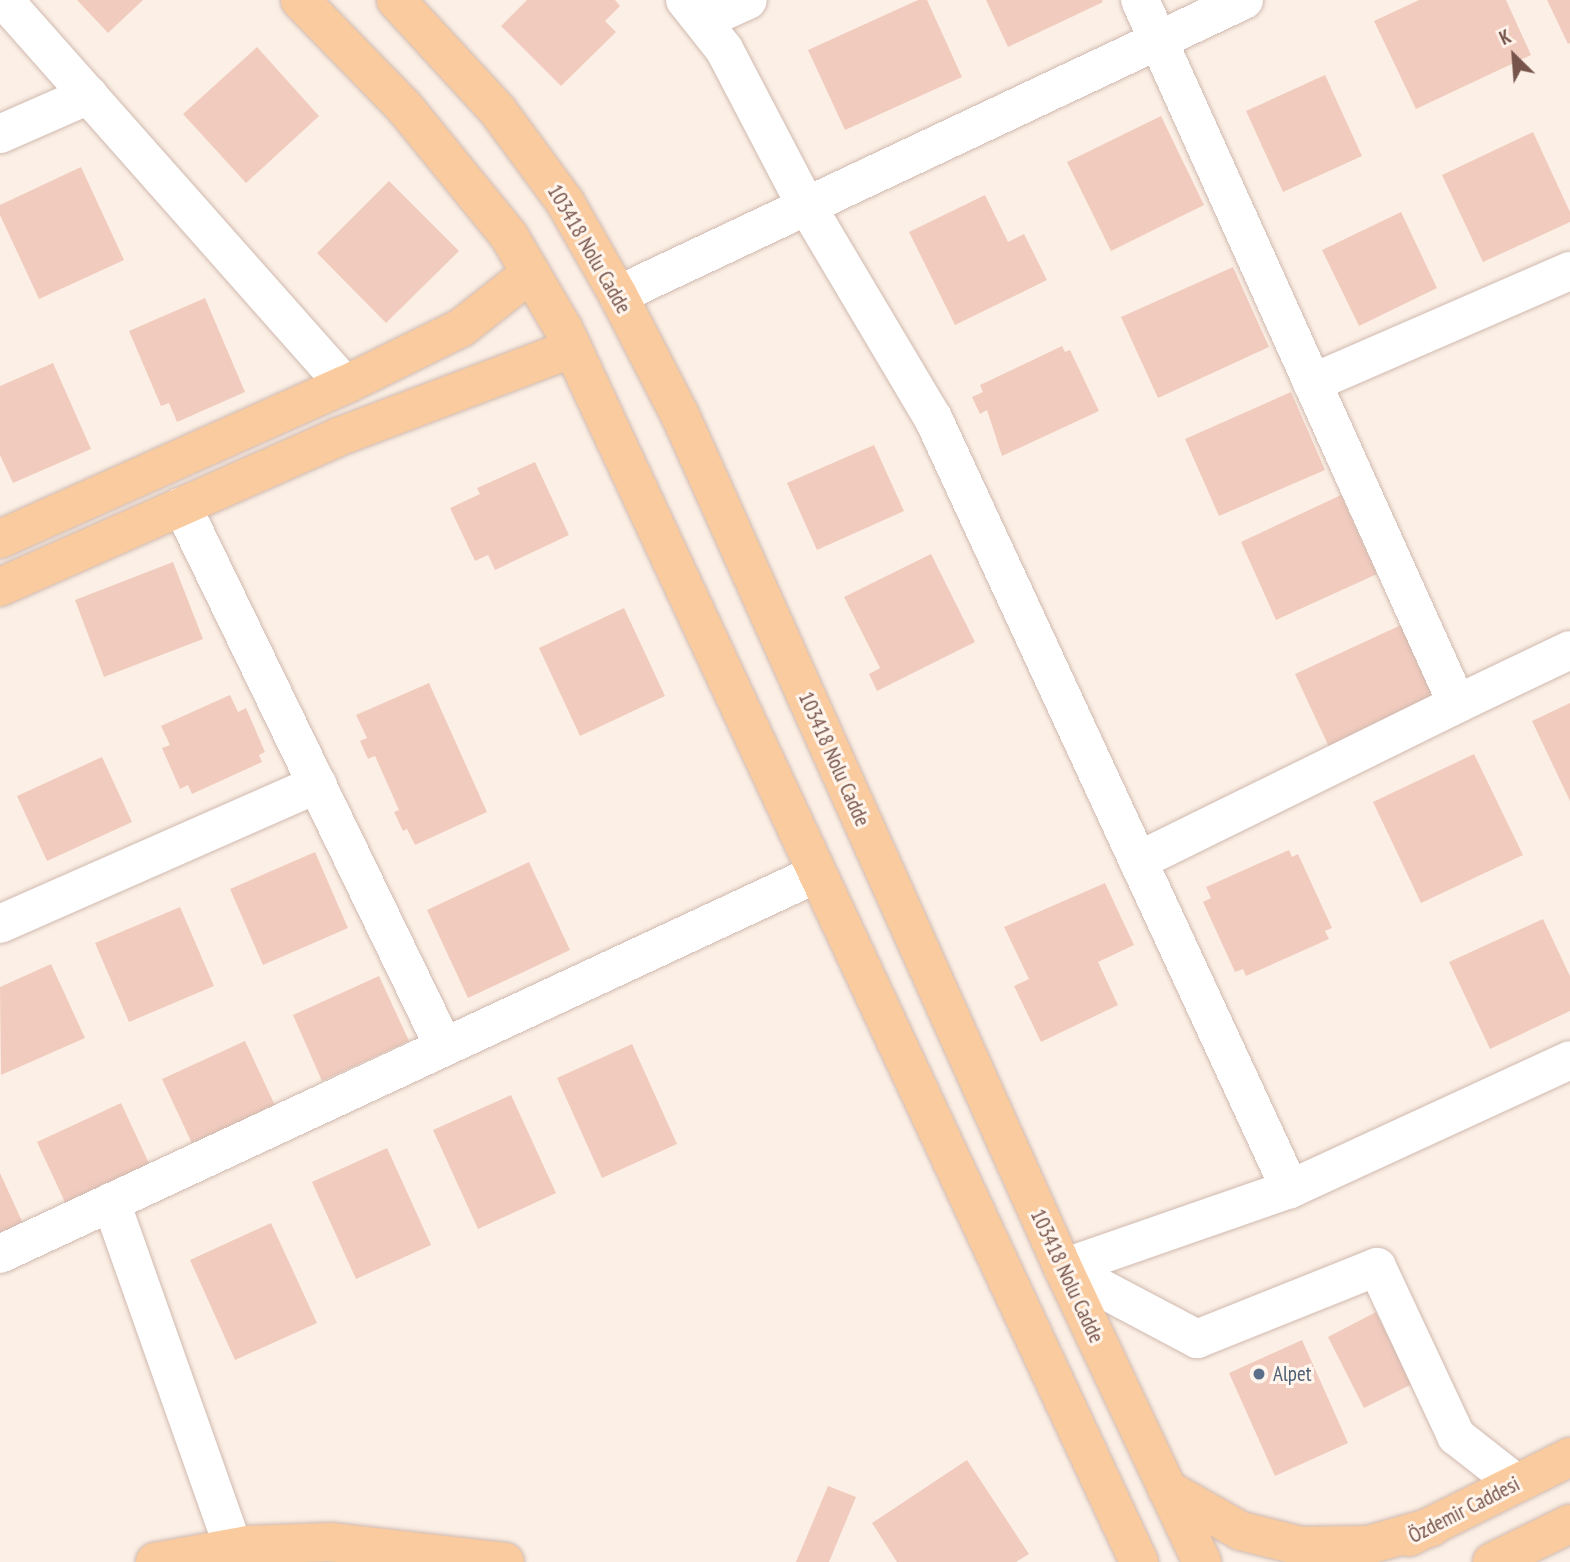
<!DOCTYPE html>
<meta charset="utf-8">
<style>
body{margin:0}
#map{position:relative;width:1570px;height:1562px;overflow:hidden;background:#fcf0e6;font-family:"PT Sans Narrow",sans-serif}
div>[style]{position:absolute}
.building>*{inset:0;background:#f1cbbe}
.roads{filter:drop-shadow(0 0 2px #d0b9af) drop-shadow(0 0 2px #d0b9af)}
.minor>*{height:38px;margin:-19px;padding:0 19px;transform-origin:19px;border-radius:19px;background:#fff}
.major>*{height:38px;margin:-19px;padding:0 19px;transform-origin:19px;border-radius:19px;background:#facb9f}
.dots>*{width:19px;height:19px;translate:-50% -50%;box-sizing:border-box;border:4px solid #fff5ec;border-radius:50%}
span{translate:-50% -50%;white-space:nowrap;text-align:center;line-height:1.15;-webkit-text-stroke:6px #fff5ec;paint-order:stroke}
.street-label{font-size:21px;color:#76544b}
.service-label{font-size:21px;color:#4e5e75}
.left{translate:0 -50%;text-align:left}
.north{position:absolute;left:1479px;top:21px;width:70px;height:70px;-webkit-text-stroke:5px #fff5ec;paint-order:stroke;rotate:335deg;font-size:19px;font-weight:700;line-height:28px;text-align:center;color:#76544b}
.north::after{content:'';display:block;margin:auto;width:24px;height:32px;background:#76544b;clip-path:polygon(50% 0,100% 100%,50% 72%,0 100%)}
</style>
<div id="map">
<div class="building">
<i style="clip-path:polygon(77px 0,143px 0,108px 33px)"></i>
<i style="clip-path:polygon(527px 0,615px 0,620px 6px,605px 21px,616px 32px,561px 86px,501px 26px)"></i>
<i style="clip-path:polygon(918px 0,927px 0,962px 77px,845px 130px,808px 50px)"></i>
<i style="clip-path:polygon(986px 0,1102px 0,1103px 2px,1008px 47px)"></i>
<i style="clip-path:polygon(1419px 0,1506px 0,1531px 55px,1416px 109px,1374px 21px)"></i>
<i style="clip-path:polygon(1547px 0,1570px 0,1570px 43px,1568px 44px)"></i>
<i style="clip-path:polygon(257px 47px,319px 116px,246px 183px,183px 114px)"></i>
<i style="clip-path:polygon(1325px 75px,1362px 156px,1283px 192px,1246px 111px)"></i>
<i style="clip-path:polygon(1161px 116px,1204px 205px,1111px 251px,1067px 162px)"></i>
<i style="clip-path:polygon(1533px 132px,1570px 212px,1570px 222px,1483px 262px,1442px 175px)"></i>
<i style="clip-path:polygon(81px 167px,124px 260px,39px 299px,0 215px,0 205px)"></i>
<i style="clip-path:polygon(389px 181px,459px 251px,386px 323px,317px 253px)"></i>
<i style="clip-path:polygon(985px 195px,1008px 242px,1024px 234px,1047px 280px,955px 325px,909px 232px)"></i>
<i style="clip-path:polygon(1401px 212px,1437px 288px,1359px 326px,1322px 250px)"></i>
<i style="clip-path:polygon(1233px 267px,1269px 347px,1158px 398px,1121px 317px)"></i>
<i style="clip-path:polygon(205px 298px,245px 392px,177px 422px,169px 403px,161px 406px,129px 331px)"></i>
<i style="clip-path:polygon(1062px 346px,1065px 352px,1070px 350px,1099px 411px,1002px 456px,987px 410px,980px 414px,972px 397px,983px 392px,980px 385px)"></i>
<i style="clip-path:polygon(53px 363px,91px 449px,13px 483px,0 455px,0 386px)"></i>
<i style="clip-path:polygon(1291px 392px,1325px 470px,1219px 516px,1185px 439px)"></i>
<i style="clip-path:polygon(874px 445px,904px 511px,817px 550px,787px 483px)"></i>
<i style="clip-path:polygon(535px 462px,569px 535px,495px 570px,488px 555px,475px 561px,450px 508px,480px 494px,477px 488px)"></i>
<i style="clip-path:polygon(1341px 495px,1377px 574px,1276px 620px,1241px 542px)"></i>
<i style="clip-path:polygon(931px 554px,975px 642px,877px 691px,869px 674px,880px 668px,844px 597px)"></i>
<i style="clip-path:polygon(173px 562px,203px 639px,104px 677px,75px 600px)"></i>
<i style="clip-path:polygon(624px 608px,665px 696px,580px 736px,539px 648px)"></i>
<i style="clip-path:polygon(1401px 625px,1434px 699px,1329px 747px,1295px 674px)"></i>
<i style="clip-path:polygon(429px 683px,487px 812px,415px 845px,407px 829px,403px 831px,394px 812px,399px 810px,375px 756px,368px 759px,360px 741px,367px 738px,356px 715px)"></i>
<i style="clip-path:polygon(230px 695px,238px 712px,246px 708px,265px 752px,259px 755px,262px 762px,192px 794px,188px 785px,180px 789px,162px 748px,170px 745px,161px 726px)"></i>
<i style="clip-path:polygon(1570px 703px,1570px 801px,1532px 721px)"></i>
<i style="clip-path:polygon(1474px 754px,1523px 855px,1421px 903px,1373px 802px)"></i>
<i style="clip-path:polygon(102px 757px,132px 822px,47px 861px,17px 796px)"></i>
<i style="clip-path:polygon(1289px 850px,1292px 857px,1298px 854px,1332px 928px,1325px 931px,1329px 939px,1246px 976px,1243px 969px,1235px 972px,1203px 902px,1211px 898px,1206px 887px)"></i>
<i style="clip-path:polygon(315px 852px,348px 928px,263px 965px,230px 889px)"></i>
<i style="clip-path:polygon(529px 862px,570px 950px,468px 998px,427px 910px)"></i>
<i style="clip-path:polygon(1105px 883px,1134px 945px,1098px 962px,1118px 1005px,1041px 1042px,1014px 986px,1029px 979px,1004px 927px)"></i>
<i style="clip-path:polygon(180px 907px,214px 986px,129px 1022px,95px 943px)"></i>
<i style="clip-path:polygon(1543px 919px,1570px 976px,1570px 1011px,1490px 1049px,1449px 962px)"></i>
<i style="clip-path:polygon(51px 964px,85px 1038px,1px 1075px,0 987px)"></i>
<i style="clip-path:polygon(379px 976px,409px 1041px,322px 1081px,293px 1015px)"></i>
<i style="clip-path:polygon(245px 1041px,279px 1114px,196px 1152px,162px 1079px)"></i>
<i style="clip-path:polygon(632px 1044px,677px 1144px,602px 1178px,557px 1078px)"></i>
<i style="clip-path:polygon(511px 1095px,556px 1193px,478px 1229px,433px 1130px)"></i>
<i style="clip-path:polygon(121px 1103px,154px 1174px,70px 1213px,37px 1142px)"></i>
<i style="clip-path:polygon(387px 1148px,431px 1245px,356px 1279px,312px 1182px)"></i>
<i style="clip-path:polygon(0 1173px,26px 1230px,0 1242px)"></i>
<i style="clip-path:polygon(271px 1223px,317px 1323px,235px 1360px,190px 1260px)"></i>
<i style="clip-path:polygon(1376px 1312px,1412px 1384px,1364px 1408px,1328px 1337px)"></i>
<i style="clip-path:polygon(1302px 1340px,1348px 1443px,1275px 1476px,1229px 1373px)"></i>
<i style="clip-path:polygon(967px 1460px,1029px 1554px,1016px 1562px,897px 1562px,872px 1523px)"></i>
<i style="clip-path:polygon(828px 1486px,856px 1497px,829px 1562px,796px 1562px)"></i>
</div>
<div class="roads">
<div class="minor">
<i style="left:4px;top:0;width:514px;rotate:48.47deg"></i>
<i style="left:685px;top:0;width:63px;rotate:51.5deg"></i>
<i style="left:724px;top:49px;width:166px;rotate:62.4deg"></i>
<i style="left:801px;top:196px;width:258px;rotate:59.3deg"></i>
<i style="left:933px;top:418px;width:850px;rotate:65.15deg"></i>
<i style="left:1140px;top:0;width:772px;rotate:65.76deg"></i>
<i style="left:1457px;top:704px;width:125px;rotate:-25.5deg"></i>
<i style="left:704px;top:20px;width:48px;rotate:-24.4deg"></i>
<i style="left:0;top:134px;width:97px;rotate:-23.7deg"></i>
<i style="left:618px;top:295px;width:692px;rotate:-25.23deg"></i>
<i style="left:1312px;top:383px;width:281px;rotate:-23.5deg"></i>
<i style="left:182px;top:506px;width:601px;rotate:64.16deg"></i>
<i style="left:1138px;top:861px;width:356px;rotate:-26.2deg"></i>
<i style="left:0;top:924px;width:347px;rotate:-23.8deg"></i>
<i style="left:111px;top:1202px;width:366px;rotate:70.5deg"></i>
<i style="left:0;top:1254px;width:900px;rotate:-24.97deg"></i>
<i style="left:1063px;top:1268px;width:152px;rotate:27.9deg"></i>
<i style="left:1197px;top:1339px;width:194px;rotate:-21.8deg"></i>
<i style="left:1377px;top:1267px;width:187px;rotate:64.9deg"></i>
<i style="left:1456px;top:1436px;width:76px;rotate:38.1deg"></i>
<i style="left:1063px;top:1268px;width:240px;rotate:-19.2deg"></i>
<i style="left:1290px;top:1189px;width:308px;rotate:-24.7deg"></i>
</div>
<div class="major">
<i style="left:300px;top:0;width:151px;rotate:45.8deg"></i>
<i style="left:405px;top:108px;width:165px;rotate:50.9deg"></i>
<i style="left:509px;top:236px;width:109px;rotate:59.7deg"></i>
<i style="left:564px;top:330px;width:1360px;rotate:64.98deg"></i>
<i style="left:396px;top:0;width:151px;rotate:47.4deg"></i>
<i style="left:498px;top:111px;width:113px;rotate:53.6deg"></i>
<i style="left:565px;top:202px;width:107px;rotate:60.3deg"></i>
<i style="left:618px;top:295px;width:135px;rotate:62.7deg"></i>
<i style="left:680px;top:415px;width:935px;rotate:65.82deg"></i>
<i style="left:1063px;top:1268px;width:325px;rotate:64.7deg"></i>
<i style="left:0;top:539px;width:378px;rotate:-24.1deg"></i>
<i style="left:345px;top:385px;width:129px;rotate:-26.2deg"></i>
<i style="left:461px;top:328px;width:89px;rotate:-38.2deg"></i>
<i style="left:0;top:587px;width:370px;rotate:-23.9deg"></i>
<i style="left:338px;top:437px;width:251px;rotate:-20.7deg"></i>
<i style="left:1167px;top:1489px;width:85px;rotate:29.6deg"></i>
<i style="left:1241px;top:1531px;width:62px;rotate:14deg"></i>
<i style="left:1301px;top:1546px;width:67px;rotate:-0.9deg"></i>
<i style="left:1368px;top:1545px;width:66px;rotate:-15.7deg"></i>
<i style="left:1409px;top:1537px;width:180px;rotate:-26.4deg"></i>
<i style="left:155px;top:1562px;width:95px;rotate:-10.4deg"></i>
<i style="left:248px;top:1545px;width:82px;rotate:-2.1deg"></i>
<i style="left:330px;top:1542px;width:176px;rotate:6.5deg"></i>
<i style="left:1492px;top:1562px;width:87px;rotate:-26deg"></i>
</div>
</div>
<div class="dots">
<i style="left:1259px;top:1374px;background:#5c6f8a"></i>
</div>
<div class="street-label">
<span style="left:589px;top:249px;rotate:60deg">103418 Nolu Cadde</span>
<span style="left:834px;top:759px;rotate:66deg">103418 Nolu Cadde</span>
<span style="left:1067px;top:1276px;rotate:65deg">103418 Nolu Cadde</span>
<span style="left:1464px;top:1510px;rotate:-27deg">Özdemir Caddesi</span>
</div>
<div class="service-label">
<span class="left" style="left:1273px;top:1374px">Alpet</span>
</div>
<div class="north">K</div>
</div>
